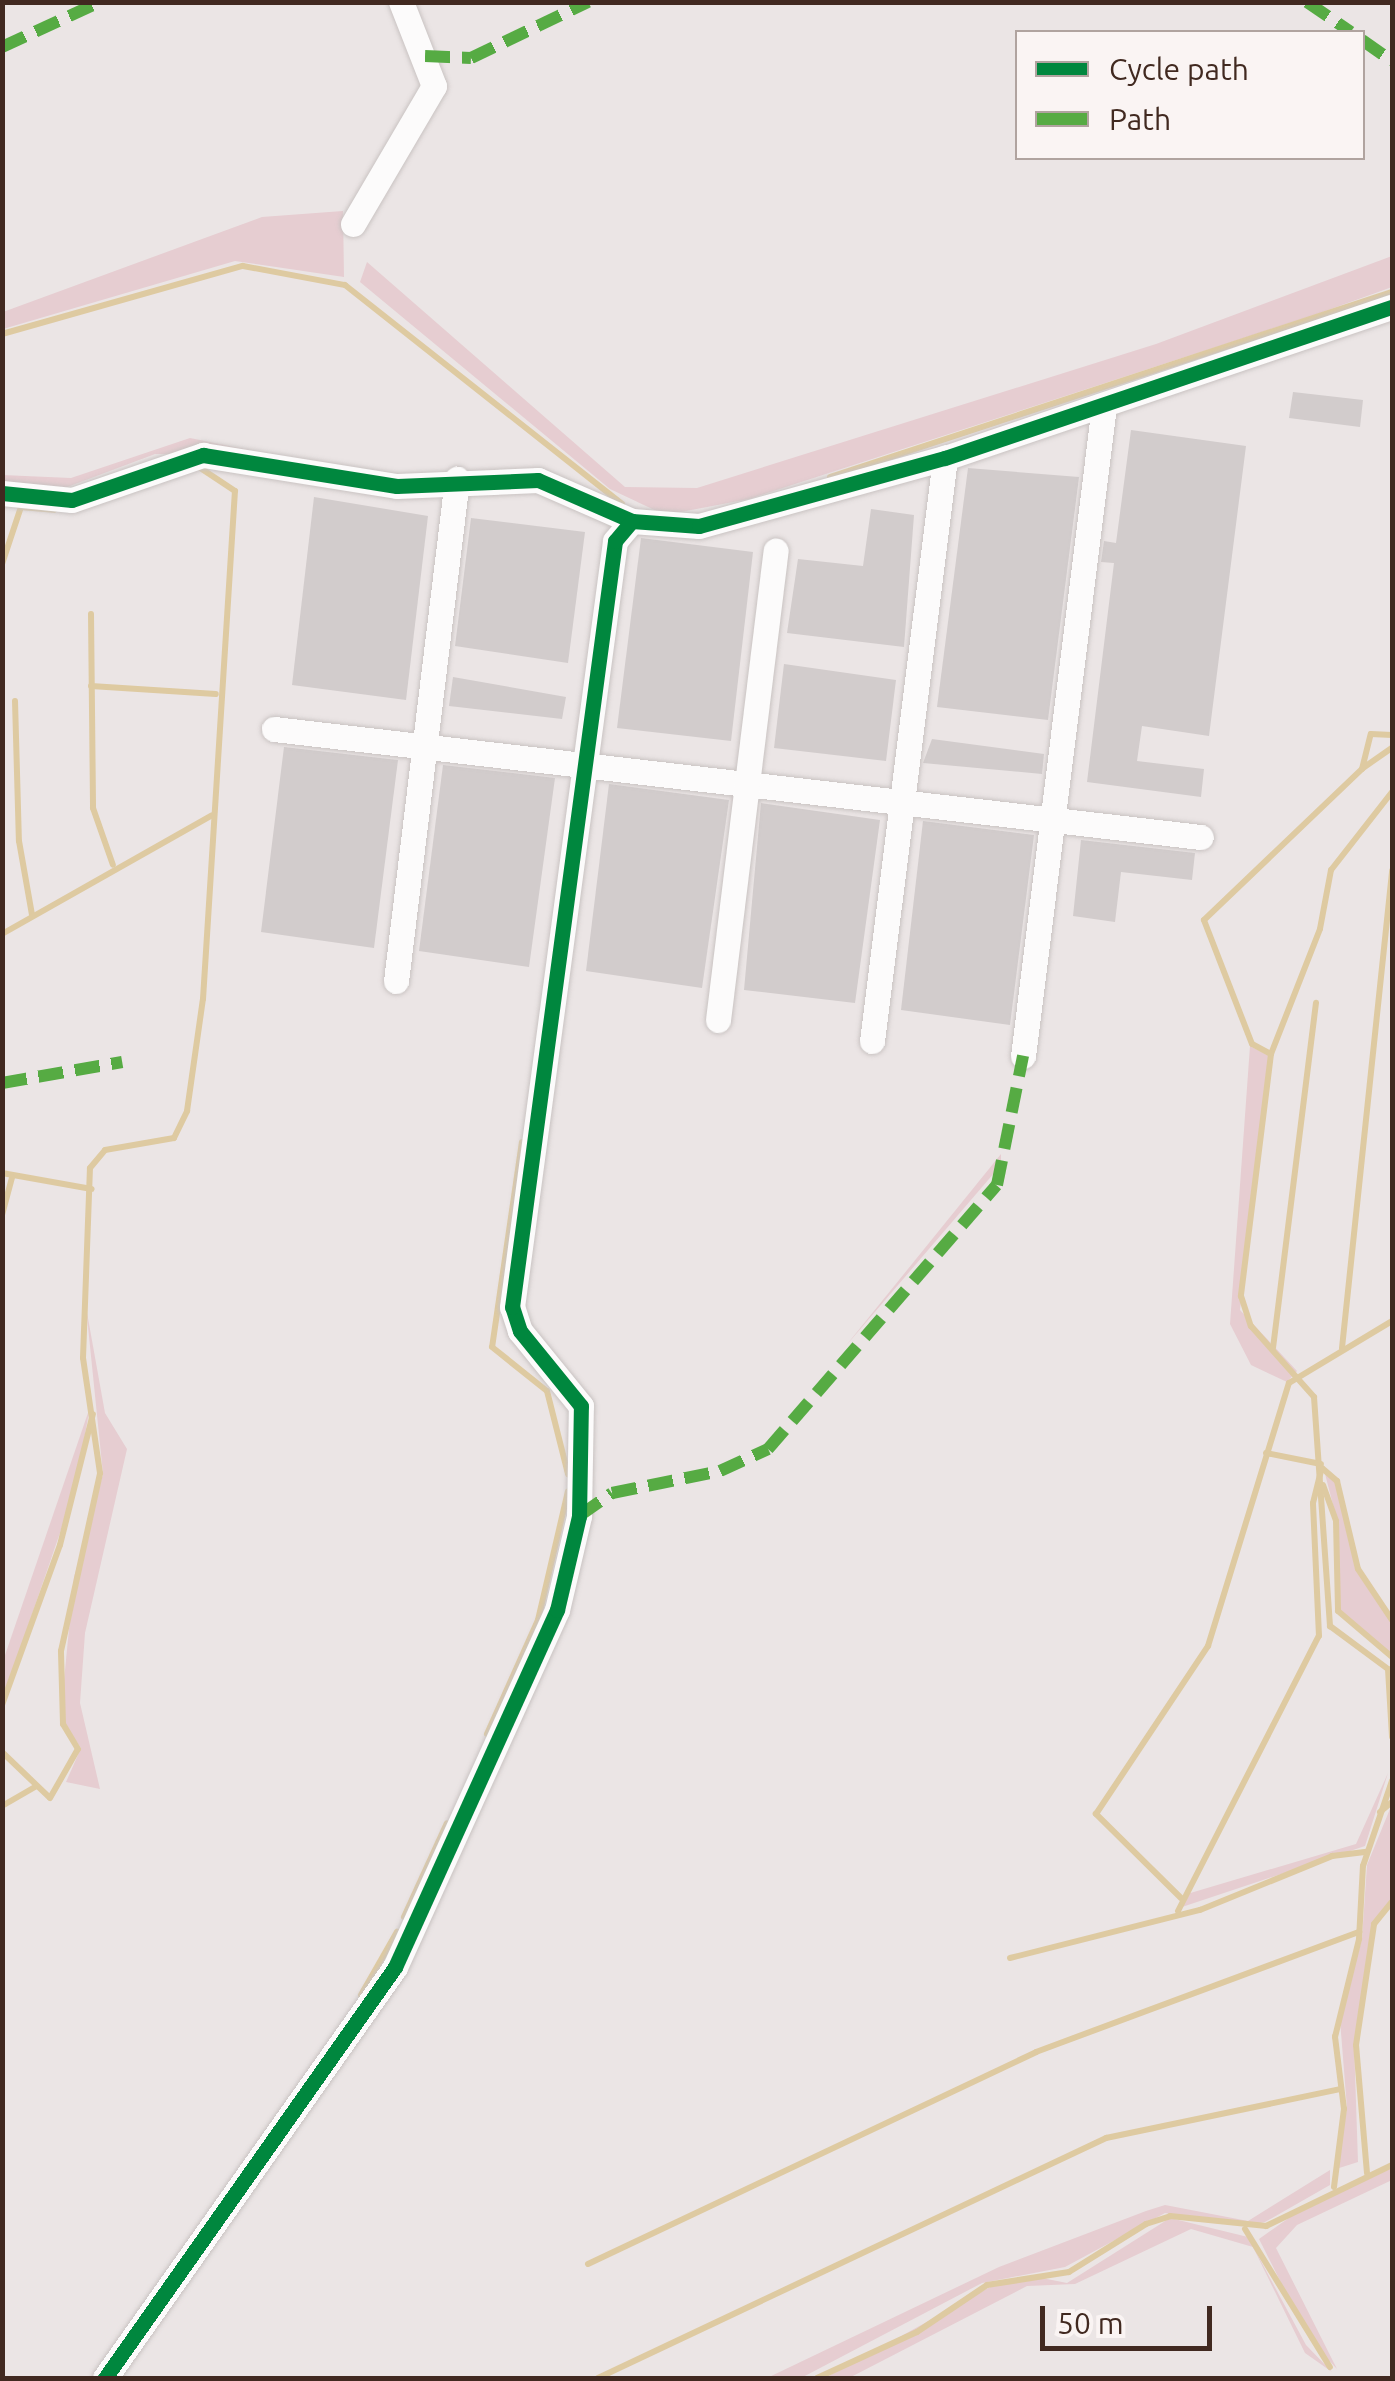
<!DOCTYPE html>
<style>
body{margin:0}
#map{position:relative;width:1395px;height:2381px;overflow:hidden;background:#ebe5e5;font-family:Ubuntu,sans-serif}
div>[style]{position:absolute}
.green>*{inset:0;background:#e6cdd1}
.stream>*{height:6px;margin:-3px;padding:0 3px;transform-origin:3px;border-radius:3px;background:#decaa1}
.building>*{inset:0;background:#d2cccc}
.roads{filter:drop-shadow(0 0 2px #c9c3c2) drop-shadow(0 0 2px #c9c3c2)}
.minor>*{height:25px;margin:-12.5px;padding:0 12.5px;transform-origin:12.5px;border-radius:12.5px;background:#fcfbfb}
.quiet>*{height:12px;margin-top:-6px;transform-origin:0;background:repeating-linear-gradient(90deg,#56ab43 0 25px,transparent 0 37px)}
.cycleway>*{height:15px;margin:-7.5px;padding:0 7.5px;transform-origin:7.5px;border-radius:7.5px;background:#00873e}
span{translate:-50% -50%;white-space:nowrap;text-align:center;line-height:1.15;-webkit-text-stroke:8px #faf4f3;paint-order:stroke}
.frame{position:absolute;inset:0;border:5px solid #412920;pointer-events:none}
.legend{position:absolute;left:1015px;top:30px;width:350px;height:130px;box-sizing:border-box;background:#faf4f3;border:2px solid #b0a39f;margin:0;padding:12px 18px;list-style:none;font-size:30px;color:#412920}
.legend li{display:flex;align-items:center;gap:20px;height:50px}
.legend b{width:50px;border:2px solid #b0a39f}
.scale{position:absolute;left:1040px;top:2306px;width:172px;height:45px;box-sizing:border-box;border:5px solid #412920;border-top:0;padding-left:12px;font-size:30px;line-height:35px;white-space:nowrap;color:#412920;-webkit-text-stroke:8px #faf4f3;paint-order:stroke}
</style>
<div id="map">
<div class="green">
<i style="clip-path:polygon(343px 211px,344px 277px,235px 261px,3px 329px,3px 312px,262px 217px)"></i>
<i style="clip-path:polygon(1392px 256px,1392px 287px,1317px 314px,749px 499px,665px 515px,610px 489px,360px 282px,367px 262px,625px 487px,697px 488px,1156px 344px)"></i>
<i style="clip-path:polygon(190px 438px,268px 454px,155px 454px,62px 489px,3px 485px,2px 475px,71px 478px)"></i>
<i style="clip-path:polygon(1250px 1046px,1269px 1056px,1240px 1310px,1297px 1371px,1287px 1382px,1251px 1365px,1230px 1324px)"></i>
<i style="clip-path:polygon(1001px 1154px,1001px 1165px,844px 1348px)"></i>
<i style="clip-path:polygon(86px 1307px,105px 1413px,127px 1449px,85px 1633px,80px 1703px,100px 1789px,66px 1782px,81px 1748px,65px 1724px,63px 1691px,74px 1577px,103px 1474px)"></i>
<i style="clip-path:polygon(90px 1407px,75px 1489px,3px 1699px,3px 1661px)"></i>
<i style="clip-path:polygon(1324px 1470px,1335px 1481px,1356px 1569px,1392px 1623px,1392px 1654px,1339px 1611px,1337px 1520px)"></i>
<i style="clip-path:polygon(1388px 1773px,1365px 1846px,1182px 1907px,1187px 1894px,1356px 1844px)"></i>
<i style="clip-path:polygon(1392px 1804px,1392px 1899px,1373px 1923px,1354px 2043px,1358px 2162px,1336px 2169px,1347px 2108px,1340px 2020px,1362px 1939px,1367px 1865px)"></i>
<i style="clip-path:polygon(1392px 2168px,1392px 2180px,1297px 2225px,1276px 2248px,1337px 2369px,1310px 2340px,1259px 2239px,1310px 2203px)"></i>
<i style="clip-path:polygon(1330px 2170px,1330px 2185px,1265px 2222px,1246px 2226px,1165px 2213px,1065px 2267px,982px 2283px,801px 2378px,767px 2378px,999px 2267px,1146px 2211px,1165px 2205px,1248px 2221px)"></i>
<i style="clip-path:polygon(1170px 2218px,1248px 2237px,1306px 2345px,1332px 2372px,1305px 2353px,1253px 2247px,1191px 2229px,1075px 2284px,1027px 2286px,849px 2378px,825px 2378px,992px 2286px,1037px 2277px,1067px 2283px)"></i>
</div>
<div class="stream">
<i style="left:2px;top:334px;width:250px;rotate:-15.8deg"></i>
<i style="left:243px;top:266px;width:104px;rotate:10.6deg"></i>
<i style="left:345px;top:285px;width:353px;rotate:38.3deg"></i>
<i style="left:830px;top:477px;width:592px;rotate:-18.22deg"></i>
<i style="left:2px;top:564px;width:60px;rotate:-71.6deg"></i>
<i style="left:21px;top:507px;width:33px;rotate:5deg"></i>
<i style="left:91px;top:614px;width:194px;rotate:89.4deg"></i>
<i style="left:93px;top:808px;width:60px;rotate:70.7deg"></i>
<i style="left:91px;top:686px;width:125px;rotate:3.7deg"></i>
<i style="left:15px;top:701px;width:140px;rotate:88.4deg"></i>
<i style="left:19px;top:841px;width:75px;rotate:80deg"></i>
<i style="left:1363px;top:768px;width:35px;rotate:-35deg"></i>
<i style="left:1392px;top:792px;width:99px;rotate:128deg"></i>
<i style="left:1331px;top:870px;width:60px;rotate:100.6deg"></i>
<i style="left:1320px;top:929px;width:134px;rotate:111.4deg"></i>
<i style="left:1271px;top:1054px;width:244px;rotate:97.1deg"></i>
<i style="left:1241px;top:1296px;width:32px;rotate:72deg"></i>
<i style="left:1251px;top:1326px;width:95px;rotate:48.4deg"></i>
<i style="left:1314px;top:1397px;width:230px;rotate:86deg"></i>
<i style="left:1330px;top:1626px;width:72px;rotate:36.6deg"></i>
<i style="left:1388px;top:1669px;width:68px;rotate:86.6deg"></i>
<i style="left:2px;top:934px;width:241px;rotate:-29.5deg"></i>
<i style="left:1271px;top:1054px;width:21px;rotate:-152deg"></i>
<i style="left:1252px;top:1044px;width:133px;rotate:-111.2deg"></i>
<i style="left:1204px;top:920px;width:219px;rotate:-43.7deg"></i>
<i style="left:1362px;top:769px;width:36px;rotate:-76deg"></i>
<i style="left:1371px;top:734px;width:21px;rotate:3deg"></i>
<i style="left:522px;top:1142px;width:207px;rotate:98.3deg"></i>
<i style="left:492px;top:1347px;width:70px;rotate:38.7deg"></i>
<i style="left:547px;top:1391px;width:86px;rotate:75.8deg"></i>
<i style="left:2px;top:1173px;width:91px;rotate:10.1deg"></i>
<i style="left:2px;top:1215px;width:39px;rotate:-75deg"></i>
<i style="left:1273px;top:1348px;width:348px;rotate:-82.9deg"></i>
<i style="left:1342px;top:1348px;width:480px;rotate:-84deg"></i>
<i style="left:1266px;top:1453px;width:56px;rotate:11.3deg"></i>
<i style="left:1323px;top:1485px;width:38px;rotate:70deg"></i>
<i style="left:1336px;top:1521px;width:90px;rotate:88.7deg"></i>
<i style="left:1338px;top:1611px;width:71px;rotate:40.4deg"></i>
<i style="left:2px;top:1705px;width:170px;rotate:-70.1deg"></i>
<i style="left:60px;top:1545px;width:135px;rotate:-75.9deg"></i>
<i style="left:487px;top:1734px;width:125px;rotate:-65.9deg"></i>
<i style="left:538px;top:1620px;width:132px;rotate:-76.9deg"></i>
<i style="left:2px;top:1752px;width:66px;rotate:43.8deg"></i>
<i style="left:50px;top:1798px;width:56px;rotate:-60.3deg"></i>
<i style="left:78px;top:1749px;width:29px;rotate:-121deg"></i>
<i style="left:63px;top:1724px;width:73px;rotate:-91.6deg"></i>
<i style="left:61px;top:1651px;width:182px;rotate:-77.6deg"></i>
<i style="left:100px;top:1473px;width:116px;rotate:-98.4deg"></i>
<i style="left:83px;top:1358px;width:190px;rotate:-87.9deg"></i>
<i style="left:90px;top:1168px;width:23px;rotate:-50deg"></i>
<i style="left:105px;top:1150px;width:70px;rotate:-9.9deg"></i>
<i style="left:174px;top:1138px;width:30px;rotate:-64deg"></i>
<i style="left:187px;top:1111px;width:113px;rotate:-81.9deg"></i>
<i style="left:203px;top:999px;width:509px;rotate:-86.4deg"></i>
<i style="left:235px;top:491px;width:43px;rotate:-146.3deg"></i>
<i style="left:2px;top:1806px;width:38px;rotate:-30deg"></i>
<i style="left:1380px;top:1812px;width:16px;rotate:-40deg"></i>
<i style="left:1181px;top:1898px;width:120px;rotate:-135.3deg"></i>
<i style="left:1096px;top:1814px;width:202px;rotate:-56.3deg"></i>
<i style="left:1208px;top:1646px;width:275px;rotate:-72.9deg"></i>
<i style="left:1289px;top:1383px;width:120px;rotate:-31deg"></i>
<i style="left:1178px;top:1911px;width:309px;rotate:-62.9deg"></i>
<i style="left:1319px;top:1636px;width:133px;rotate:-92.6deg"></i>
<i style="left:1313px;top:1503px;width:36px;rotate:-76deg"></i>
<i style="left:1322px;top:1468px;width:20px;rotate:41deg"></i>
<i style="left:1337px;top:1481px;width:90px;rotate:76.6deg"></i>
<i style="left:1358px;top:1569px;width:61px;rotate:56.3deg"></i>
<i style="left:404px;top:1917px;width:103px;rotate:-65.4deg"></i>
<i style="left:1010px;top:1958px;width:196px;rotate:-14.2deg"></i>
<i style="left:1200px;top:1910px;width:143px;rotate:-22.2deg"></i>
<i style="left:1332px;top:1856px;width:35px;rotate:-7deg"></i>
<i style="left:361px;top:1995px;width:73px;rotate:-60.3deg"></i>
<i style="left:1367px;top:2173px;width:128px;rotate:-94.9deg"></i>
<i style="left:1356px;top:2045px;width:122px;rotate:-81.5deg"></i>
<i style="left:1374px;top:1924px;width:28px;rotate:-51deg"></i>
<i style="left:1334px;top:2187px;width:79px;rotate:-82.7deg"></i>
<i style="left:1344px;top:2109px;width:73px;rotate:-97.1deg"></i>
<i style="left:1335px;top:2037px;width:101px;rotate:-76.2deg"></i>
<i style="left:1359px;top:1939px;width:73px;rotate:-86.9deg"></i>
<i style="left:1363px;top:1866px;width:90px;rotate:-71.2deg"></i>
<i style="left:1245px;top:2229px;width:162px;rotate:58.4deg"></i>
<i style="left:588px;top:2264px;width:496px;rotate:-25.3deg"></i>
<i style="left:1036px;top:2052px;width:345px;rotate:-20.4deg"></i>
<i style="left:598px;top:2378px;width:562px;rotate:-25.29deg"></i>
<i style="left:1106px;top:2138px;width:239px;rotate:-11.8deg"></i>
<i style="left:817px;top:2378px;width:110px;rotate:-24.7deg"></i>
<i style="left:917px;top:2332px;width:84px;rotate:-33.9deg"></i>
<i style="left:987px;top:2285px;width:83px;rotate:-9deg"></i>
<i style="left:1069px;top:2272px;width:91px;rotate:-31.9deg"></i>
<i style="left:1146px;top:2224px;width:25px;rotate:-18deg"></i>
<i style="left:1170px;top:2216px;width:97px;rotate:5.9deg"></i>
<i style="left:1266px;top:2226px;width:140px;rotate:-25.8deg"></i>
</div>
<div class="building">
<i style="clip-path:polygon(1293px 392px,1363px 400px,1360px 427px,1289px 418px)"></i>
<i style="clip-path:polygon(1131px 430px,1246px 446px,1209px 736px,1142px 726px,1137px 761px,1204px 769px,1201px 797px,1087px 782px,1114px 563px,1101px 562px,1104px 541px,1116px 543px)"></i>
<i style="clip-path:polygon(968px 468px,1079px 477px,1048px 720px,937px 707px)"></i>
<i style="clip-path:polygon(314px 497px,428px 516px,406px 700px,292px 685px)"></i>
<i style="clip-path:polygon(871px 509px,914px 515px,904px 647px,787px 633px,798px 559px,863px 566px)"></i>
<i style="clip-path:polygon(471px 518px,585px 532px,568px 663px,455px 646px)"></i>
<i style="clip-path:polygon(641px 538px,753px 552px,731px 741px,617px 728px)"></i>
<i style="clip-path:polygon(784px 664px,896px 680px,886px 761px,774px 748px)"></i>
<i style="clip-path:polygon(453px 677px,566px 697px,562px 719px,449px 706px)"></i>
<i style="clip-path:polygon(932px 739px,1044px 754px,1042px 774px,923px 763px)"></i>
<i style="clip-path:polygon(284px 747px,398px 760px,374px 948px,261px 932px)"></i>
<i style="clip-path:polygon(443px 765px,555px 778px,529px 967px,419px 951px)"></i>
<i style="clip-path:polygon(609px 784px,729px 800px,702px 988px,586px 971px)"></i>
<i style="clip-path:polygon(761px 803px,880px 820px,855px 1003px,744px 990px)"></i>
<i style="clip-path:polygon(923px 821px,1034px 835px,1010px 1025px,901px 1010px)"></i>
<i style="clip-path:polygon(1081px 840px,1195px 853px,1192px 880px,1121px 872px,1115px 922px,1073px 916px)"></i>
</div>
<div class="roads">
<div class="minor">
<i style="left:353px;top:224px;width:160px;rotate:-59.6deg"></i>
<i style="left:434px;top:86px;width:90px;rotate:-111.4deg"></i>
<i style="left:2px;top:493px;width:70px;rotate:5.7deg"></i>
<i style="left:72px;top:500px;width:139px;rotate:-19deg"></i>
<i style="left:203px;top:455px;width:196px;rotate:9.1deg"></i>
<i style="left:397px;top:486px;width:141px;rotate:-2.4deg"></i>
<i style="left:538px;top:480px;width:103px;rotate:23.6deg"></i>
<i style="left:632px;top:521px;width:67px;rotate:4.3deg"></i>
<i style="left:699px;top:526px;width:255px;rotate:-15.5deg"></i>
<i style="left:945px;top:458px;width:472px;rotate:-18.7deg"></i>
<i style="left:274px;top:729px;width:933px;rotate:6.65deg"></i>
<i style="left:396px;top:981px;width:506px;rotate:-83.07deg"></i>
<i style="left:718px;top:1020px;width:473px;rotate:-83deg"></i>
<i style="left:872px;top:1041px;width:588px;rotate:-82.86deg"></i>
<i style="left:1023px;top:1056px;width:655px;rotate:-82.9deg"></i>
<i style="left:105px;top:2378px;width:503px;rotate:-54.79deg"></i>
<i style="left:395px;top:1967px;width:392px;rotate:-65.6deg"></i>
<i style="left:557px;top:1610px;width:97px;rotate:-76.8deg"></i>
<i style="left:579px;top:1516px;width:110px;rotate:-89deg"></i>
<i style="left:581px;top:1406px;width:97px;rotate:-129.1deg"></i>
<i style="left:520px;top:1331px;width:25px;rotate:-108deg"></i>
<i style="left:512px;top:1307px;width:773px;rotate:-82.34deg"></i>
<i style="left:615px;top:541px;width:26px;rotate:-50deg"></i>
</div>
</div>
<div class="quiet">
<i style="left:1307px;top:2px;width:53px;rotate:34.3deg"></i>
<i style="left:1362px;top:40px;width:37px;rotate:35deg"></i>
<i style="left:2px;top:47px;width:108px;rotate:-24.7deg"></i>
<i style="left:425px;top:56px;width:46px;rotate:2.5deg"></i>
<i style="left:471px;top:58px;width:130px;rotate:-25.6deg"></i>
<i style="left:2px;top:1083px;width:122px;rotate:-9.9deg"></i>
<i style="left:579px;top:1516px;width:40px;rotate:-34.9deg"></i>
<i style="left:612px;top:1493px;width:110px;rotate:-11.5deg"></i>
<i style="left:720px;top:1471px;width:53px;rotate:-24.6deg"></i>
<i style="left:768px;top:1449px;width:349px;rotate:-49.1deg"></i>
<i style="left:997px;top:1185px;width:132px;rotate:-78.6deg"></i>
</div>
<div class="cycleway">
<i style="left:2px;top:493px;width:70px;rotate:5.7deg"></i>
<i style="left:72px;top:500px;width:139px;rotate:-19deg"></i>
<i style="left:203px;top:455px;width:196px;rotate:9.1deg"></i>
<i style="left:397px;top:486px;width:141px;rotate:-2.4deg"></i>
<i style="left:538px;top:480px;width:103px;rotate:23.6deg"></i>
<i style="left:632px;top:521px;width:67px;rotate:4.3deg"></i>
<i style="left:699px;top:526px;width:255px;rotate:-15.5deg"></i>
<i style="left:945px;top:458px;width:472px;rotate:-18.7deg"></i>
<i style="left:105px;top:2378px;width:503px;rotate:-54.79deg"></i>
<i style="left:395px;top:1967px;width:392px;rotate:-65.6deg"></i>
<i style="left:557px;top:1610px;width:97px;rotate:-76.8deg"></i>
<i style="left:579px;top:1516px;width:110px;rotate:-89deg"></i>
<i style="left:581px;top:1406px;width:97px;rotate:-129.1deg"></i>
<i style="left:520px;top:1331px;width:25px;rotate:-108deg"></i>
<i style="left:512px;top:1307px;width:773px;rotate:-82.34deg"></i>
<i style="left:615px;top:541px;width:26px;rotate:-50deg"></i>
</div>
<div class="frame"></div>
<ul class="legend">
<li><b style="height:12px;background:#00873e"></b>Cycle path</li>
<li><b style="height:12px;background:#56ab43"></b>Path</li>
</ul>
<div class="scale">50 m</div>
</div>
